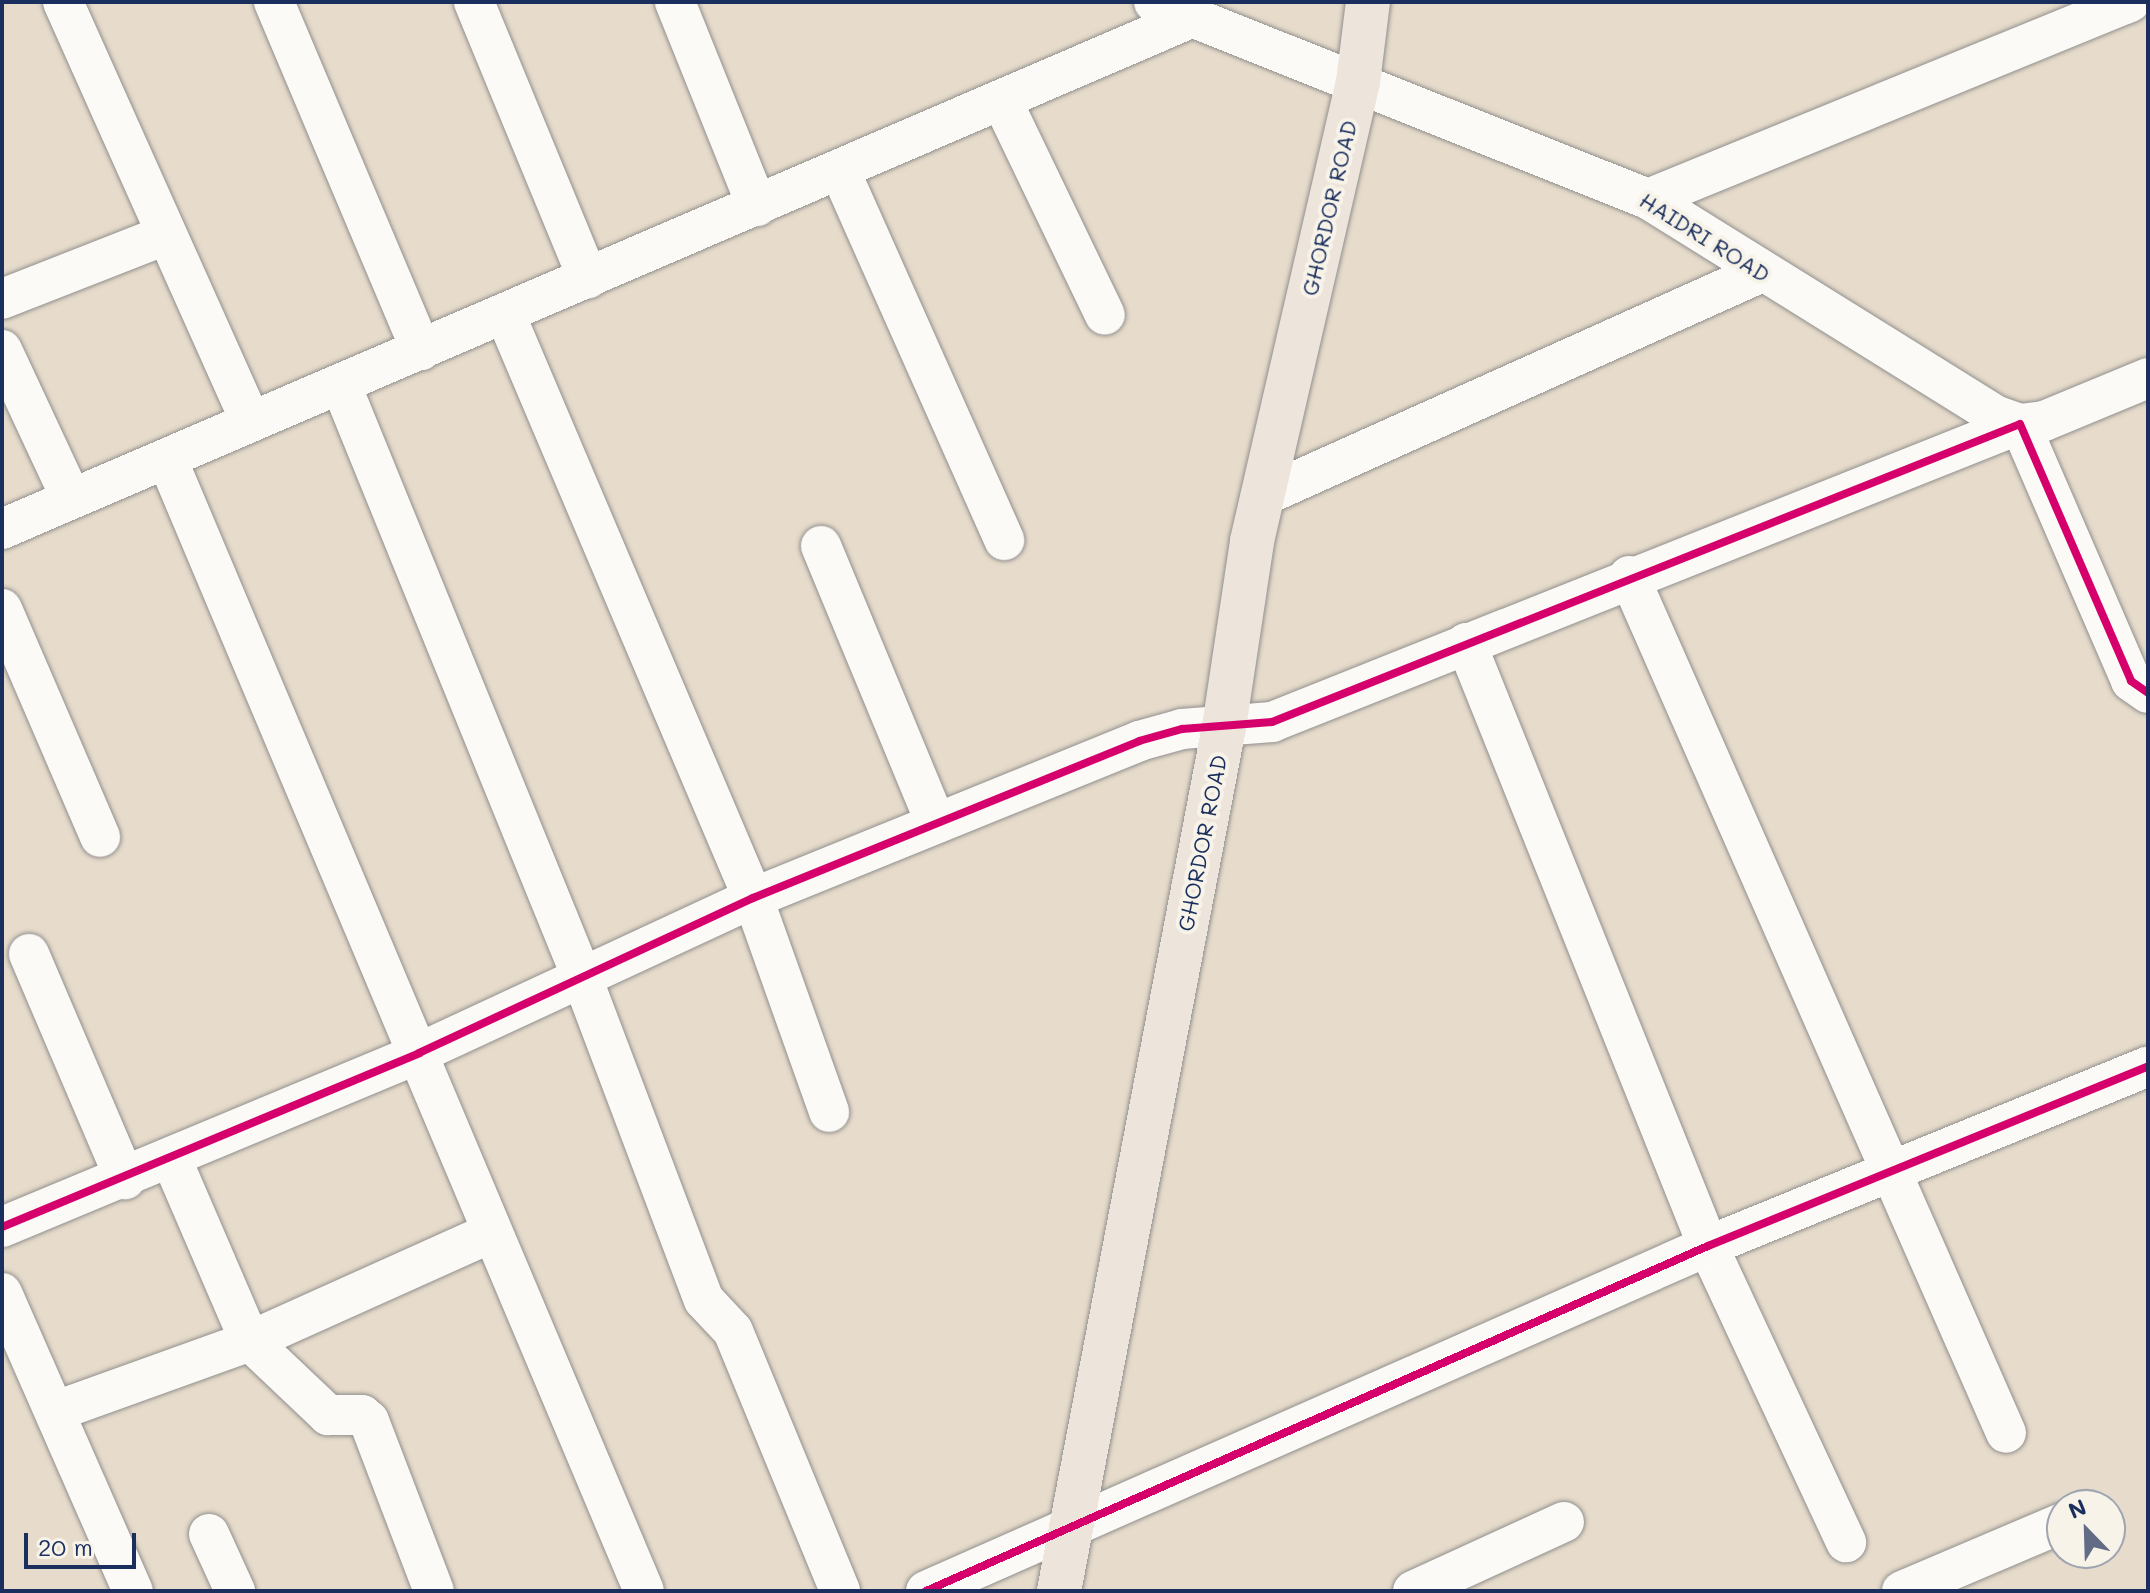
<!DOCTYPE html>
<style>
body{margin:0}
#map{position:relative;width:2150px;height:1593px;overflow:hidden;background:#e7dccb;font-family:Mali,sans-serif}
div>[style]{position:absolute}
.roads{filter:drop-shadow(0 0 2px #918f8e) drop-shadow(0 0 2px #918f8e)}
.minor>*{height:40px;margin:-20px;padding:0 20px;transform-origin:20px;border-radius:20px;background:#fbfaf7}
.major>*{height:44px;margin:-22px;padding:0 22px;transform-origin:22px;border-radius:22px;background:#ede4db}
.cycleway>*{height:8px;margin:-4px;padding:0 4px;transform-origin:4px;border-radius:4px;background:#d6006c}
span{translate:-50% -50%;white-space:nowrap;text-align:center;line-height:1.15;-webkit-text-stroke:8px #f7f3e8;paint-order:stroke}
.street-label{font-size:22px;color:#1b2f5e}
.frame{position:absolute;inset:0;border:4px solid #1b2f5e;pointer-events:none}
.north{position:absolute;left:2046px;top:1489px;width:80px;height:80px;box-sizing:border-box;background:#f7f3e8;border:2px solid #9fa5b1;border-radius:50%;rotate:337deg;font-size:22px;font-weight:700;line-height:32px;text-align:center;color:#1b2f5e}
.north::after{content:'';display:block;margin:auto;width:28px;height:36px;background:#626c84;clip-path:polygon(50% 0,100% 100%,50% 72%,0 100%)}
.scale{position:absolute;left:24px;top:1533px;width:112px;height:36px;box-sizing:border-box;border:4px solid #1b2f5e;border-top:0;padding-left:10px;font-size:24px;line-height:28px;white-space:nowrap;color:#1b2f5e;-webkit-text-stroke:6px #f7f3e8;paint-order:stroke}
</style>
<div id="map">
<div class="roads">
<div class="minor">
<i style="left:63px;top:2px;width:459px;rotate:65.9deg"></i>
<i style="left:274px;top:2px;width:378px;rotate:67.1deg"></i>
<i style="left:474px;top:2px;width:299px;rotate:67.6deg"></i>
<i style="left:675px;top:2px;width:220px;rotate:68.1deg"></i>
<i style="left:1154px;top:2px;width:532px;rotate:21.74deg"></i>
<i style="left:1648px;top:199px;width:411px;rotate:31.9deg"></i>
<i style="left:1997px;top:416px;width:24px;rotate:19deg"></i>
<i style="left:2020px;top:424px;width:24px;rotate:-7deg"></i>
<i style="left:2044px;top:421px;width:113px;rotate:-22.5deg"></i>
<i style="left:1002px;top:101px;width:237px;rotate:64.3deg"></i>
<i style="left:840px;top:171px;width:404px;rotate:66deg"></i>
<i style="left:1648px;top:199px;width:521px;rotate:-22.23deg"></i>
<i style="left:2px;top:299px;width:173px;rotate:-21.4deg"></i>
<i style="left:505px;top:314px;width:634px;rotate:66.99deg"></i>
<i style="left:753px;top:898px;width:227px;rotate:70.4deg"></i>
<i style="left:2px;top:350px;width:163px;rotate:65deg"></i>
<i style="left:341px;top:385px;width:637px;rotate:67.86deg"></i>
<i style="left:581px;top:975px;width:347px;rotate:69.3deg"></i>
<i style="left:704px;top:1300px;width:42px;rotate:46.9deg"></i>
<i style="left:733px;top:1331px;width:281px;rotate:67.6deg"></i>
<i style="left:167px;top:459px;width:1228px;rotate:67.15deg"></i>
<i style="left:1261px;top:497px;width:549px;rotate:-24.18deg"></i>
<i style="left:2px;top:529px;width:1294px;rotate:-23.26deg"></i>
<i style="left:821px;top:546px;width:300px;rotate:67.5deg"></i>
<i style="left:1629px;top:576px;width:936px;rotate:66.25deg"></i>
<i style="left:2px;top:609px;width:248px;rotate:66.7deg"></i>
<i style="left:1466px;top:643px;width:650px;rotate:68.13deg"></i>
<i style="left:1708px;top:1246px;width:327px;rotate:65deg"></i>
<i style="left:29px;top:954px;width:245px;rotate:66.9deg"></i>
<i style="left:171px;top:1158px;width:199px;rotate:66.7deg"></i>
<i style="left:250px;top:1341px;width:108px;rotate:43.5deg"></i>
<i style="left:328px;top:1415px;width:34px"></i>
<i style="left:362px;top:1415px;width:9px;rotate:41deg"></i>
<i style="left:369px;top:1421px;width:182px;rotate:69.1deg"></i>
<i style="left:2px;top:1227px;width:452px;rotate:-22.6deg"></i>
<i style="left:419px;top:1053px;width:368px;rotate:-24.9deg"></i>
<i style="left:753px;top:898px;width:417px;rotate:-22.1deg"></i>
<i style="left:1139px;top:741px;width:45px;rotate:-15.6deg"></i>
<i style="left:1182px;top:729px;width:90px;rotate:-4.4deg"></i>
<i style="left:1272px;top:722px;width:805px;rotate:-21.72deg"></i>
<i style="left:2020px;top:424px;width:280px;rotate:66.6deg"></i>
<i style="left:2131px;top:681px;width:21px;rotate:35deg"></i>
<i style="left:2px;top:1293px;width:326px;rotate:66.3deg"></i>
<i style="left:56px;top:1411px;width:206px;rotate:-19.8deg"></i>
<i style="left:250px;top:1341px;width:265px;rotate:-24.2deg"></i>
<i style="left:209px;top:1534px;width:63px;rotate:65.5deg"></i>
<i style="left:926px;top:1591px;width:855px;rotate:-23.81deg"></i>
<i style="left:1708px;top:1246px;width:475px;rotate:-22.2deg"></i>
<i style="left:1413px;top:1591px;width:166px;rotate:-24.6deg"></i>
<i style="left:1902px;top:1591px;width:174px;rotate:-23deg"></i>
</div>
<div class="major">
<i style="left:1059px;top:1591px;width:880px;rotate:-79.19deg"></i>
<i style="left:1224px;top:727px;width:188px;rotate:-81.4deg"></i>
<i style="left:1252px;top:541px;width:471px;rotate:-77deg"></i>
<i style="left:1358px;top:82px;width:81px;rotate:-82.9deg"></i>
</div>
</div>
<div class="cycleway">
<i style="left:2px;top:1227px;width:452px;rotate:-22.6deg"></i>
<i style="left:419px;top:1053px;width:368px;rotate:-24.9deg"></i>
<i style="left:753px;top:898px;width:417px;rotate:-22.1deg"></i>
<i style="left:1139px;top:741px;width:45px;rotate:-15.6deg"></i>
<i style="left:1182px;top:729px;width:90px;rotate:-4.4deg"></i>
<i style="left:1272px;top:722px;width:805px;rotate:-21.72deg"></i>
<i style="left:2020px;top:424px;width:280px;rotate:66.6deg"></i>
<i style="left:2131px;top:681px;width:21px;rotate:35deg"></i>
<i style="left:926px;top:1591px;width:855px;rotate:-23.81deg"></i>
<i style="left:1708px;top:1246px;width:475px;rotate:-22.2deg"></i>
</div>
<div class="street-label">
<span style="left:1329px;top:208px;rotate:-77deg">GHORDOR ROAD</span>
<span style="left:1705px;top:237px;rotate:32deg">HAIDRI ROAD</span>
<span style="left:1202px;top:843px;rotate:-79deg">GHORDOR ROAD</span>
</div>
<div class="frame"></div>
<div class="north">N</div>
<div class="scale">20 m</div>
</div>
